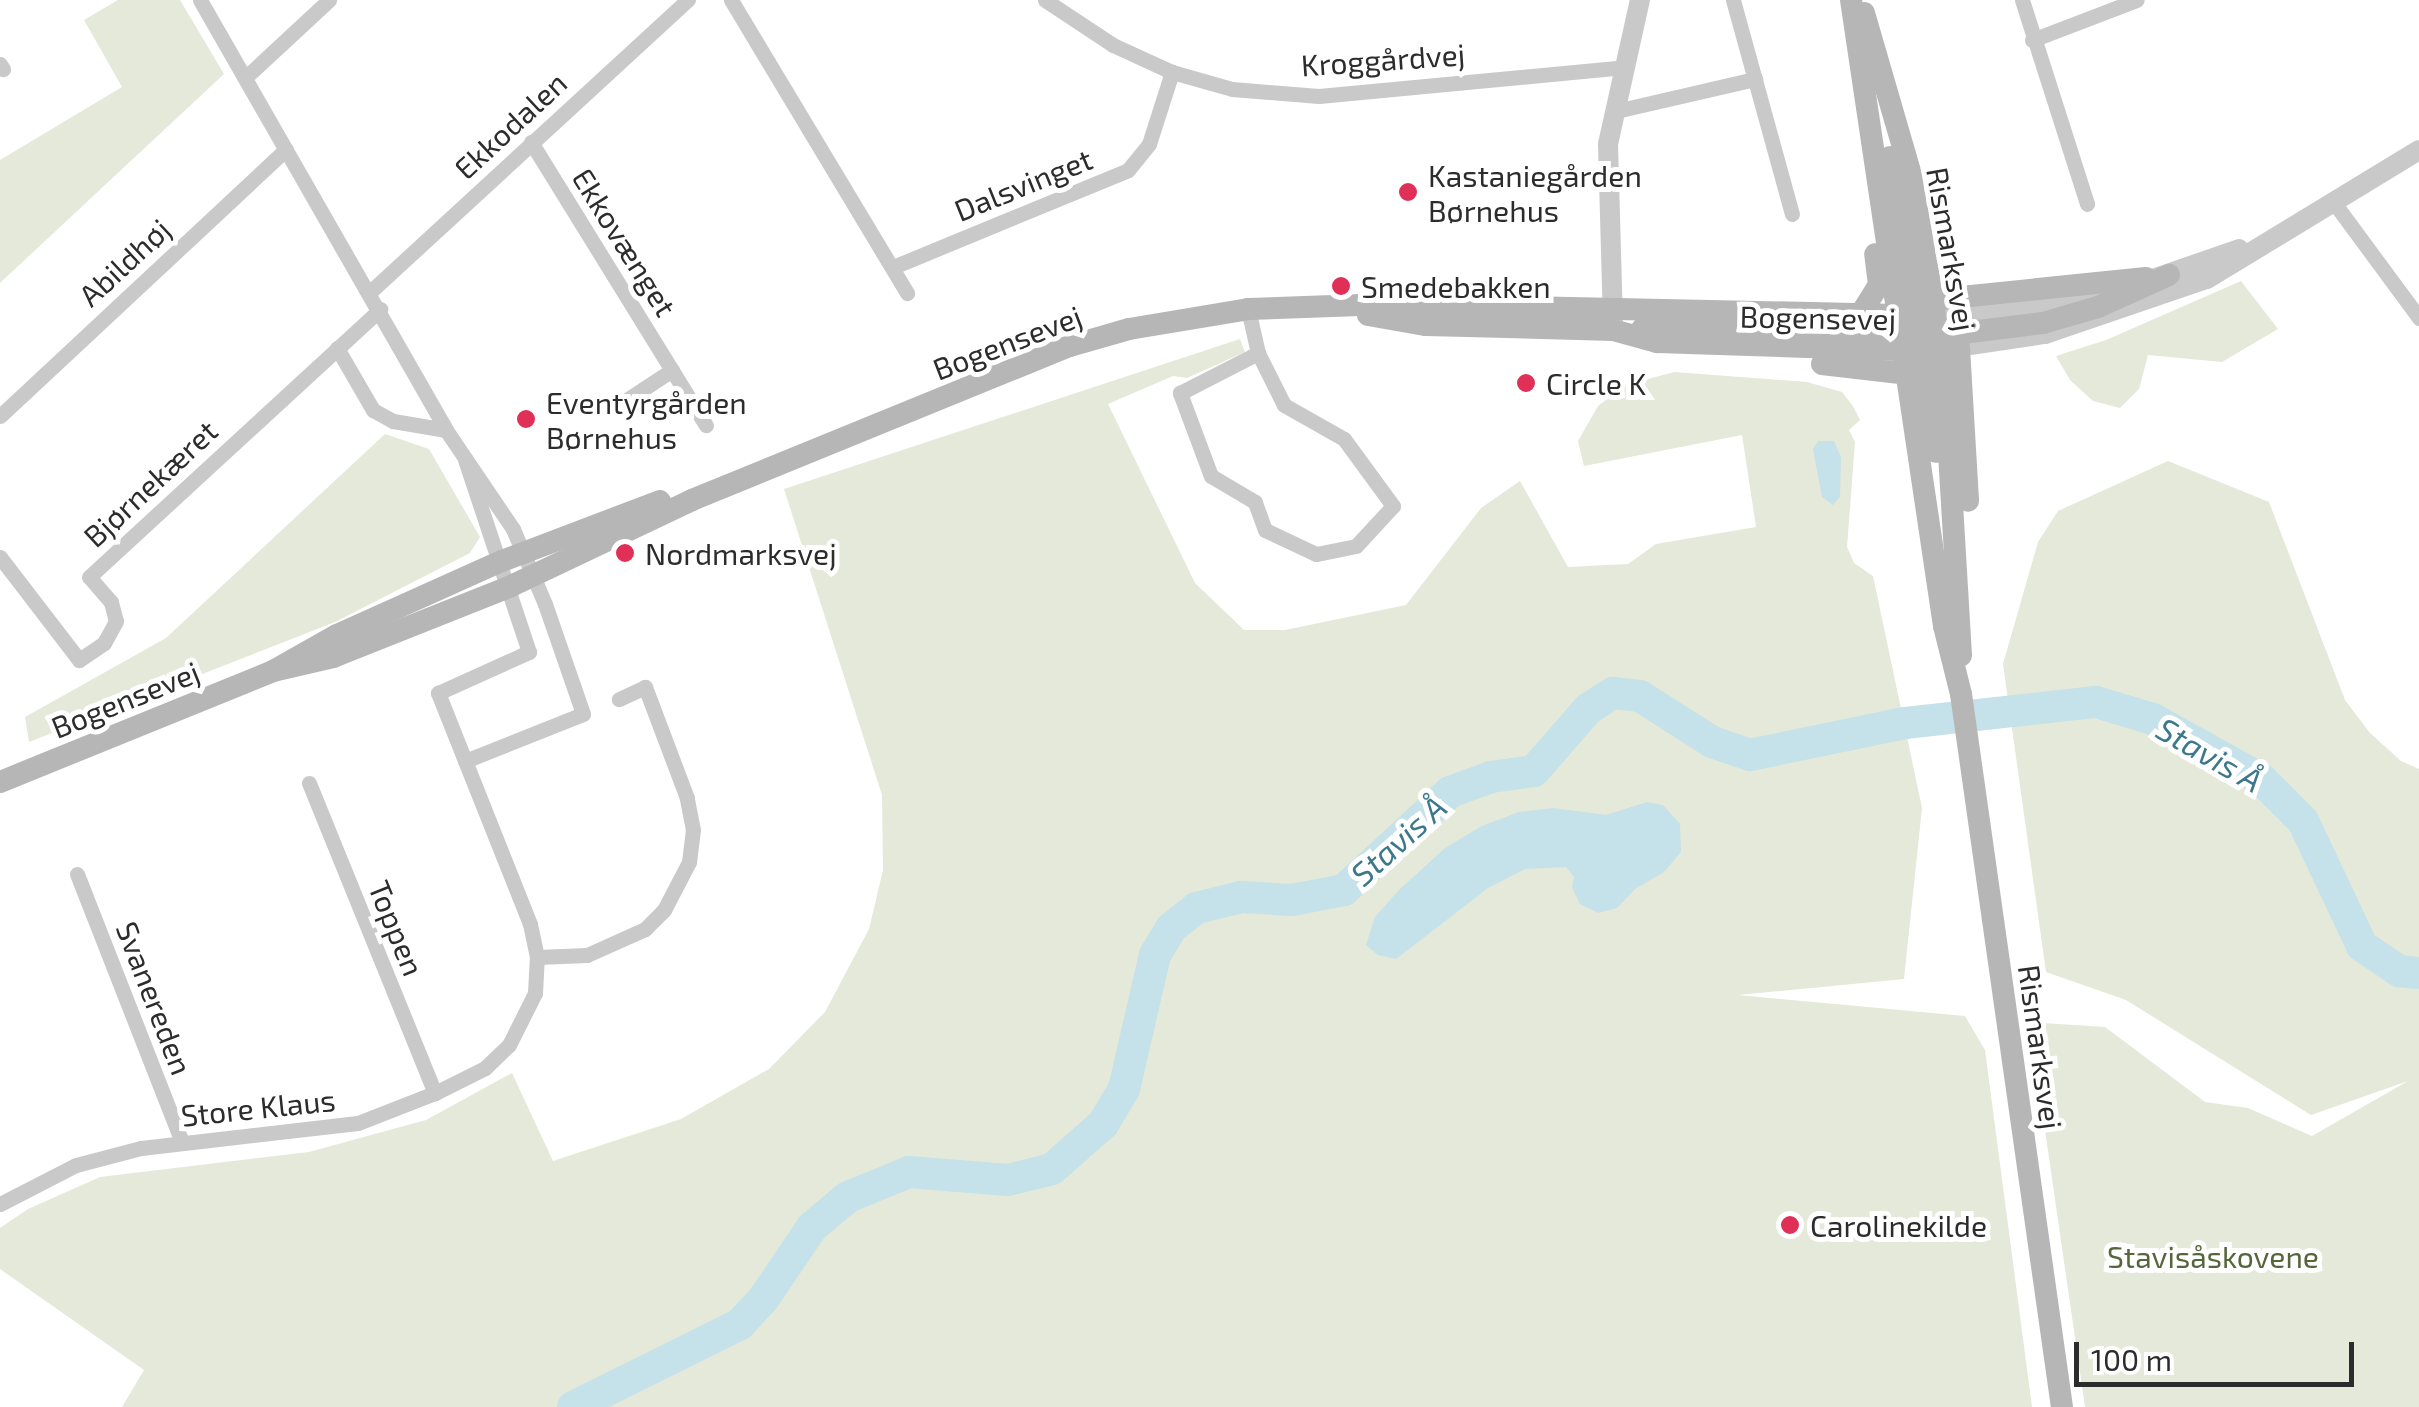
<!DOCTYPE html>
<meta charset="utf-8">
<style>
body{margin:0}
#map{position:relative;width:2419px;height:1407px;overflow:hidden;background:#fff;font-family:"Exo 2",sans-serif}
div>[style]{position:absolute}
.green>*{inset:0;background:#e4e9d9}
.water>*{inset:0;background:#c5e1e9}
.river>*{height:32px;margin:-16px;padding:0 16px;transform-origin:16px;border-radius:16px;background:#c5e1e9}
.minor>*{height:15px;margin:-7.5px;padding:0 7.5px;transform-origin:7.5px;border-radius:7.5px;background:#c9c9c9}
.tertiary>*{height:20px;margin:-10px;padding:0 10px;transform-origin:10px;border-radius:10px;background:#c9c9c9}
.secondary>*{height:22px;margin:-11px;padding:0 11px;transform-origin:11px;border-radius:11px;background:#b6b6b6}
.dots>*{width:28px;height:28px;translate:-50% -50%;box-sizing:border-box;border:5px solid #fff;border-radius:50%}
span{translate:-50% -50%;white-space:nowrap;text-align:center;line-height:1.15;-webkit-text-stroke:10px #fff;paint-order:stroke}
.street-label{font-size:30px;color:#2c2c2c}
.poi-label{font-size:30px;color:#2c2c2c}
.left{translate:0 -50%;text-align:left}
.park-label{font-size:30px;color:#55663b}
.water-label{font-size:32px;color:#3c788b;font-style:italic}
.scale{position:absolute;left:2074px;top:1342px;width:280px;height:45px;box-sizing:border-box;border:5px solid #2c2c2c;border-top:0;padding-left:12px;font-size:30px;line-height:35px;white-space:nowrap;color:#2c2c2c;-webkit-text-stroke:8px #fff;paint-order:stroke}
</style>
<div id="map">
<div class="green">
<i style="clip-path:polygon(118px 0,180px 0,224px 74px,0 283px,0 160px,122px 87px,84px 20px)"></i>
<i style="clip-path:polygon(2241px 281px,2278px 329px,2222px 362px,2148px 355px,2139px 389px,2120px 408px,2093px 401px,2070px 380px,2056px 356px,2106px 340px)"></i>
<i style="clip-path:polygon(1240px 339px,1245px 352px,1187px 378px,1173px 376px,1108px 404px,1195px 583px,1244px 630px,1285px 630px,1406px 605px,1481px 508px,1520px 481px,1568px 567px,1628px 564px,1656px 544px,1756px 527px,1742px 435px,1584px 466px,1578px 441px,1598px 406px,1626px 385px,1674px 372px,1807px 382px,1842px 392px,1853px 406px,1860px 420px,1849px 430px,1855px 442px,1847px 547px,1854px 563px,1873px 576px,1922px 808px,1904px 979px,1738px 995px,1965px 1016px,1985px 1050px,2032px 1407px,122px 1407px,144px 1370px,0 1269px,0 1228px,28px 1209px,100px 1177px,309px 1152px,426px 1120px,512px 1073px,553px 1161px,681px 1119px,769px 1069px,825px 1012px,869px 929px,883px 870px,882px 795px,784px 489px)"></i>
<i style="clip-path:polygon(385px 434px,429px 449px,480px 537px,470px 553px,335px 622px,29px 742px,25px 717px,166px 638px)"></i>
<i style="clip-path:polygon(2168px 461px,2269px 502px,2345px 700px,2370px 733px,2401px 761px,2419px 769px,2419px 1407px,2085px 1407px,2034px 1054px,2043px 1023px,2105px 1027px,2205px 1102px,2248px 1108px,2312px 1136px,2408px 1081px,2311px 1115px,2126px 1000px,2046px 972px,2003px 664px,2038px 542px,2058px 511px)"></i>
</div>
<div class="water">
<i style="clip-path:polygon(1818px 441px,1834px 441px,1841px 457px,1840px 497px,1833px 505px,1822px 497px,1813px 449px)"></i>
<i style="clip-path:polygon(1647px 802px,1663px 805px,1680px 824px,1681px 852px,1664px 872px,1635px 889px,1617px 908px,1598px 913px,1580px 904px,1572px 888px,1574px 877px,1566px 867px,1525px 869px,1488px 888px,1396px 959px,1378px 955px,1366px 945px,1375px 917px,1398px 891px,1445px 848px,1482px 826px,1519px 812px,1553px 808px,1606px 815px)"></i>
</div>
<div class="river">
<i style="left:573px;top:1407px;width:186px;rotate:-26.4deg"></i>
<i style="left:740px;top:1324px;width:35px;rotate:-47deg"></i>
<i style="left:764px;top:1298px;width:86px;rotate:-55.9deg"></i>
<i style="left:812px;top:1227px;width:47px;rotate:-39.8deg"></i>
<i style="left:848px;top:1197px;width:66px;rotate:-22.3deg"></i>
<i style="left:909px;top:1172px;width:99px;rotate:4.6deg"></i>
<i style="left:1008px;top:1180px;width:45px;rotate:-14deg"></i>
<i style="left:1052px;top:1169px;width:68px;rotate:-41.4deg"></i>
<i style="left:1103px;top:1124px;width:41px;rotate:-59deg"></i>
<i style="left:1124px;top:1089px;width:138px;rotate:-77deg"></i>
<i style="left:1155px;top:955px;width:31px;rotate:-59deg"></i>
<i style="left:1171px;top:928px;width:33px;rotate:-38deg"></i>
<i style="left:1197px;top:908px;width:45px;rotate:-14deg"></i>
<i style="left:1241px;top:897px;width:51px;rotate:3.4deg"></i>
<i style="left:1292px;top:900px;width:53px;rotate:-10.9deg"></i>
<i style="left:1344px;top:890px;width:144px;rotate:-42.8deg"></i>
<i style="left:1450px;top:792px;width:44px;rotate:-20.1deg"></i>
<i style="left:1491px;top:777px;width:43px;rotate:-7.9deg"></i>
<i style="left:1534px;top:771px;width:82px;rotate:-48.9deg"></i>
<i style="left:1588px;top:709px;width:30px;rotate:-33deg"></i>
<i style="left:1613px;top:693px;width:27px;rotate:6deg"></i>
<i style="left:1640px;top:696px;width:85px;rotate:32.6deg"></i>
<i style="left:1712px;top:742px;width:40px;rotate:18.9deg"></i>
<i style="left:1750px;top:755px;width:158px;rotate:-11.7deg"></i>
<i style="left:1905px;top:723px;width:192px;rotate:-6.3deg"></i>
<i style="left:2096px;top:702px;width:59px;rotate:16.6deg"></i>
<i style="left:2153px;top:719px;width:124px;rotate:29.1deg"></i>
<i style="left:2261px;top:779px;width:59px;rotate:45deg"></i>
<i style="left:2303px;top:821px;width:138px;rotate:64.7deg"></i>
<i style="left:2362px;top:946px;width:45px;rotate:34deg"></i>
<i style="left:2399px;top:971px;width:20px;rotate:6deg"></i>
</div>
<div class="minor">
<i style="left:200px;top:0;width:495px;rotate:60.2deg"></i>
<i style="left:446px;top:430px;width:120px;rotate:55.9deg"></i>
<i style="left:513px;top:529px;width:82px;rotate:66.9deg"></i>
<i style="left:545px;top:604px;width:116px;rotate:70.9deg"></i>
<i style="left:583px;top:714px;width:127px;rotate:158.3deg"></i>
<i style="left:731px;top:0;width:342px;rotate:59deg"></i>
<i style="left:1045px;top:0;width:82px;rotate:33.5deg"></i>
<i style="left:1113px;top:45px;width:65px;rotate:24.6deg"></i>
<i style="left:1172px;top:72px;width:62px;rotate:15.8deg"></i>
<i style="left:1232px;top:89px;width:87px;rotate:4.6deg"></i>
<i style="left:1319px;top:96px;width:307px;rotate:-5.4deg"></i>
<i style="left:1733px;top:0;width:222px;rotate:74.6deg"></i>
<i style="left:2022px;top:0;width:214px;rotate:72.3deg"></i>
<i style="left:2032px;top:40px;width:112px;rotate:-20.9deg"></i>
<i style="left:0;top:64px;width:6px;rotate:59deg"></i>
<i style="left:245px;top:78px;width:115px;rotate:-42.9deg"></i>
<i style="left:1616px;top:111px;width:143px;rotate:-13deg"></i>
<i style="left:531px;top:142px;width:333px;rotate:58.3deg"></i>
<i style="left:2335px;top:204px;width:142px;rotate:53.6deg"></i>
<i style="left:893px;top:267px;width:254px;rotate:-22.4deg"></i>
<i style="left:1128px;top:170px;width:33px;rotate:-51deg"></i>
<i style="left:1149px;top:144px;width:76px;rotate:-72.3deg"></i>
<i style="left:370px;top:292px;width:432px;rotate:-42.6deg"></i>
<i style="left:1248px;top:309px;width:45px;rotate:77.2deg"></i>
<i style="left:1258px;top:353px;width:58px;rotate:63.4deg"></i>
<i style="left:1284px;top:405px;width:69px;rotate:29.5deg"></i>
<i style="left:1344px;top:439px;width:83px;rotate:53.8deg"></i>
<i style="left:1393px;top:506px;width:54px;rotate:132.8deg"></i>
<i style="left:1356px;top:546px;width:41px;rotate:168.7deg"></i>
<i style="left:1316px;top:554px;width:56px;rotate:-154.8deg"></i>
<i style="left:1265px;top:530px;width:30px;rotate:-110deg"></i>
<i style="left:1255px;top:502px;width:51px;rotate:-149.4deg"></i>
<i style="left:1211px;top:476px;width:89px;rotate:-110.5deg"></i>
<i style="left:1180px;top:393px;width:88px;rotate:-27.1deg"></i>
<i style="left:337px;top:348px;width:72px;rotate:59.9deg"></i>
<i style="left:373px;top:410px;width:23px;rotate:29deg"></i>
<i style="left:393px;top:421px;width:54px;rotate:9.6deg"></i>
<i style="left:622px;top:403px;width:60px;rotate:-33.4deg"></i>
<i style="left:0;top:416px;width:391px;rotate:-43deg"></i>
<i style="left:0;top:557px;width:130px;rotate:52.5deg"></i>
<i style="left:79px;top:660px;width:30px;rotate:-34deg"></i>
<i style="left:104px;top:643px;width:25px;rotate:-61deg"></i>
<i style="left:116px;top:621px;width:20px;rotate:-105deg"></i>
<i style="left:111px;top:602px;width:33px;rotate:-131deg"></i>
<i style="left:89px;top:577px;width:396px;rotate:-42.6deg"></i>
<i style="left:309px;top:783px;width:335px;rotate:67.9deg"></i>
<i style="left:77px;top:874px;width:288px;rotate:68.6deg"></i>
<i style="left:537px;top:957px;width:50px;rotate:-2.3deg"></i>
<i style="left:587px;top:955px;width:64px;rotate:-24.1deg"></i>
<i style="left:645px;top:929px;width:27px;rotate:-45deg"></i>
<i style="left:664px;top:910px;width:54px;rotate:-62.5deg"></i>
<i style="left:689px;top:862px;width:32px;rotate:-83deg"></i>
<i style="left:693px;top:830px;width:33px;rotate:-101deg"></i>
<i style="left:687px;top:798px;width:119px;rotate:-110.7deg"></i>
<i style="left:645px;top:687px;width:29px;rotate:155deg"></i>
<i style="left:0;top:1204px;width:85px;rotate:-27.2deg"></i>
<i style="left:76px;top:1165px;width:67px;rotate:-14.7deg"></i>
<i style="left:141px;top:1148px;width:218px;rotate:-6.6deg"></i>
<i style="left:358px;top:1123px;width:83px;rotate:-21.3deg"></i>
<i style="left:435px;top:1093px;width:56px;rotate:-26.6deg"></i>
<i style="left:485px;top:1068px;width:33px;rotate:-44deg"></i>
<i style="left:509px;top:1045px;width:58px;rotate:-63.4deg"></i>
<i style="left:535px;top:993px;width:36px;rotate:-87deg"></i>
<i style="left:537px;top:957px;width:34px;rotate:-102deg"></i>
<i style="left:530px;top:924px;width:249px;rotate:-111.7deg"></i>
<i style="left:438px;top:693px;width:100px;rotate:-24.3deg"></i>
<i style="left:529px;top:652px;width:202px;rotate:-108.4deg"></i>
</div>
<div class="tertiary">
<i style="left:2153px;top:279px;width:91px;rotate:-19.2deg"></i>
<i style="left:1922px;top:315px;width:138px;rotate:-4.1deg"></i>
<i style="left:2060px;top:305px;width:67px;rotate:-15.5deg"></i>
<i style="left:1613px;top:323px;width:179px;rotate:-91.6deg"></i>
<i style="left:1608px;top:144px;width:148px;rotate:-77.5deg"></i>
<i style="left:1943px;top:349px;width:103px;rotate:-8.4deg"></i>
<i style="left:2045px;top:334px;width:171px;rotate:-18.8deg"></i>
<i style="left:2207px;top:279px;width:248px;rotate:-31.3deg"></i>
</div>
<div class="secondary">
<i style="left:1851px;top:0;width:633px;rotate:81.55deg"></i>
<i style="left:1944px;top:626px;width:70px;rotate:76deg"></i>
<i style="left:1961px;top:694px;width:720px;rotate:81.94deg"></i>
<i style="left:1864px;top:13px;width:176px;rotate:73.8deg"></i>
<i style="left:1913px;top:182px;width:101px;rotate:80.4deg"></i>
<i style="left:1930px;top:282px;width:105px;rotate:81.8deg"></i>
<i style="left:1945px;top:386px;width:270px;rotate:86.6deg"></i>
<i style="left:1890px;top:157px;width:160px;rotate:80deg"></i>
<i style="left:1918px;top:315px;width:32px;rotate:62deg"></i>
<i style="left:1932px;top:300px;width:215px;rotate:-5.9deg"></i>
<i style="left:1368px;top:315px;width:59px;rotate:9.8deg"></i>
<i style="left:1426px;top:325px;width:187px;rotate:1.5deg"></i>
<i style="left:1613px;top:330px;width:46px;rotate:15.3deg"></i>
<i style="left:1657px;top:342px;width:247px;rotate:1.9deg"></i>
<i style="left:1904px;top:350px;width:37px;rotate:-22deg"></i>
<i style="left:1938px;top:336px;width:106px;rotate:-7.1deg"></i>
<i style="left:2043px;top:323px;width:57px;rotate:-16.2deg"></i>
<i style="left:2098px;top:307px;width:78px;rotate:-24.3deg"></i>
<i style="left:1860px;top:315px;width:36px;rotate:-58deg"></i>
<i style="left:1879px;top:285px;width:31px;rotate:-97deg"></i>
<i style="left:1642px;top:329px;width:214px;rotate:0.8deg"></i>
<i style="left:1856px;top:332px;width:48px;rotate:-4.8deg"></i>
<i style="left:1911px;top:332px;width:19px;rotate:62deg"></i>
<i style="left:1920px;top:349px;width:104px;rotate:81.2deg"></i>
<i style="left:1959px;top:348px;width:153px;rotate:86.6deg"></i>
<i style="left:1822px;top:364px;width:87px;rotate:6.6deg"></i>
<i style="left:273px;top:671px;width:62px;rotate:-13.1deg"></i>
<i style="left:333px;top:657px;width:192px;rotate:-21.7deg"></i>
<i style="left:511px;top:586px;width:200px;rotate:-25.4deg"></i>
<i style="left:692px;top:500px;width:408px;rotate:-22.2deg"></i>
<i style="left:1070px;top:346px;width:61px;rotate:-16.1deg"></i>
<i style="left:1129px;top:329px;width:121px;rotate:-9.5deg"></i>
<i style="left:1248px;top:309px;width:140px;rotate:-2deg"></i>
<i style="left:1388px;top:304px;width:511px;rotate:1.23deg"></i>
<i style="left:0;top:782px;width:295px;rotate:-22.1deg"></i>
<i style="left:273px;top:671px;width:73px;rotate:-29.4deg"></i>
<i style="left:337px;top:635px;width:181px;rotate:-24.2deg"></i>
<i style="left:502px;top:561px;width:169px;rotate:-20.8deg"></i>
</div>
<div class="dots">
<i style="left:1408px;top:192px;background:#e13057"></i>
<i style="left:1341px;top:286px;background:#e13057"></i>
<i style="left:1526px;top:383px;background:#e13057"></i>
<i style="left:526px;top:419px;background:#e13057"></i>
<i style="left:625px;top:553px;background:#e13057"></i>
<i style="left:1790px;top:1225px;background:#e13057"></i>
</div>
<div class="street-label">
<span style="left:1383px;top:59px;rotate:-4deg">Kroggårdvej</span>
<span style="left:510px;top:125px;rotate:-43deg">Ekkodalen</span>
<span style="left:1023px;top:184px;rotate:-22deg">Dalsvinget</span>
<span style="left:625px;top:242px;rotate:58deg">Ekkovænget</span>
<span style="left:1952px;top:249px;rotate:80deg">Rismarksvej</span>
<span style="left:124px;top:262px;rotate:-43deg">Abildhøj</span>
<span style="left:1818px;top:317px;rotate:1deg">Bogensevej</span>
<span style="left:1007px;top:342px;rotate:-21deg">Bogensevej</span>
<span style="left:150px;top:483px;rotate:-43deg">Bjørnekæret</span>
<span style="left:125px;top:699px;rotate:-22deg">Bogensevej</span>
<span style="left:397px;top:928px;rotate:68deg">Toppen</span>
<span style="left:155px;top:998px;rotate:69deg">Svanereden</span>
<span style="left:2041px;top:1047px;rotate:82deg">Rismarksvej</span>
<span style="left:258px;top:1107px;rotate:-6deg">Store Klaus</span>
</div>
<div class="poi-label">
<span class="left" style="left:1428px;top:192px">Kastaniegården<br>Børnehus</span>
<span class="left" style="left:1361px;top:286px">Smedebakken</span>
<span class="left" style="left:1546px;top:383px">Circle K</span>
<span class="left" style="left:546px;top:419px">Eventyrgården<br>Børnehus</span>
<span class="left" style="left:645px;top:553px">Nordmarksvej</span>
<span class="left" style="left:1810px;top:1225px">Carolinekilde</span>
</div>
<div class="park-label">
<span style="left:2213px;top:1256px">Stavisåskovene</span>
</div>
<div class="water-label">
<span style="left:2210px;top:754px;rotate:30deg">Stavis Å</span>
<span style="left:1398px;top:840px;rotate:-42deg">Stavis Å</span>
</div>
<div class="scale">100 m</div>
</div>
